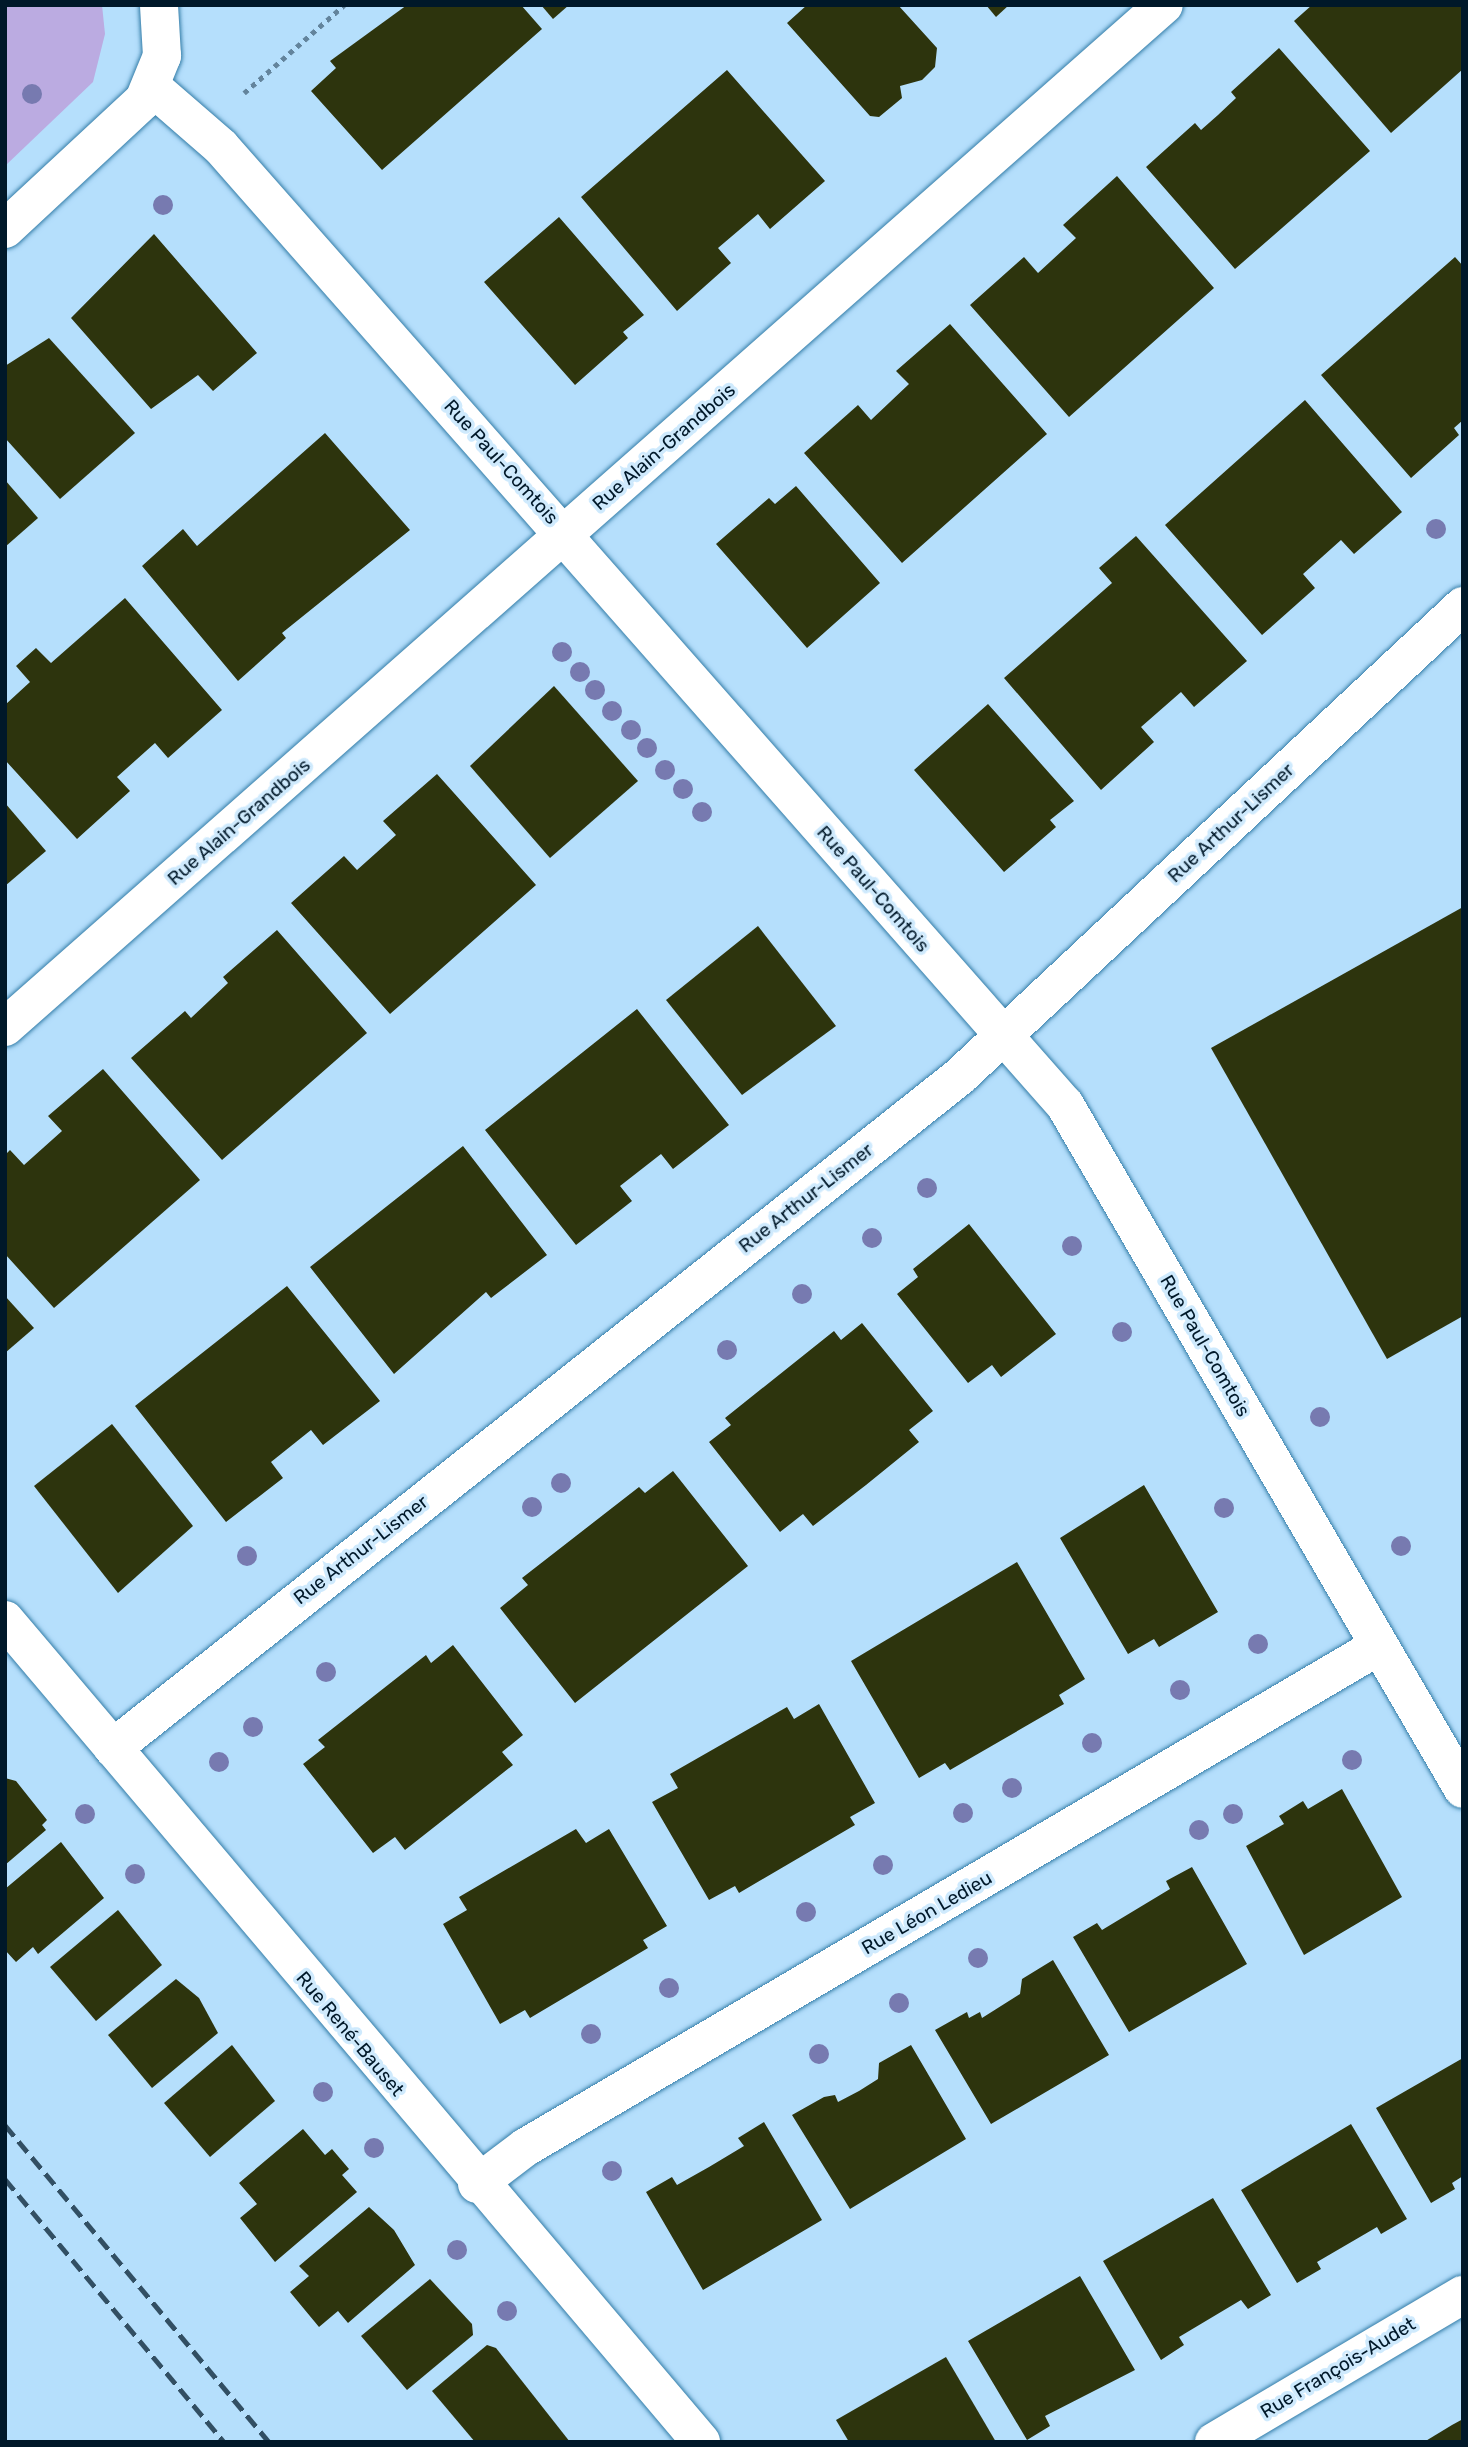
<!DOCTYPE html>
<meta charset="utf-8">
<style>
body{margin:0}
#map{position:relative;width:1468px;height:2447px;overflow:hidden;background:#b5dffc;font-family:Rubik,sans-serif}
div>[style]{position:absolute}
.green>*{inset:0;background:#bbabe1}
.building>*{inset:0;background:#2d340d}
.path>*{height:4.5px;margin-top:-2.25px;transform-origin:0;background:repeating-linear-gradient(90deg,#63849c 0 5px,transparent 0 10px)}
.roads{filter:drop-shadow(0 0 2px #347da8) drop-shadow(0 0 2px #347da8)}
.minor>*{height:38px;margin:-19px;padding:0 19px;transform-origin:19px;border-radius:19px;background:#fff}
.rail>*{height:5px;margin-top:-2.5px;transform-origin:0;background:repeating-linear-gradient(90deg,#324f63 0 14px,transparent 0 21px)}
.trees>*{width:20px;height:20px;margin:-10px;border-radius:50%;background:#777ab0}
span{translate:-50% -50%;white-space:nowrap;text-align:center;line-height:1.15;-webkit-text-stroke:7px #cfeafd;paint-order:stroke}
.street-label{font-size:19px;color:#001829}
.frame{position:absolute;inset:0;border:7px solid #001829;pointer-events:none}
</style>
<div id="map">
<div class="green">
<i style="clip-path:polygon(5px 5px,102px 5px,105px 34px,93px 82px,5px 166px)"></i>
</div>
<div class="building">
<i style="clip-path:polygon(407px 5px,521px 5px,542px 29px,382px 170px,311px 91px,336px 68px,330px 61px)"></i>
<i style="clip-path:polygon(541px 5px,569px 5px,553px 19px)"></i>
<i style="clip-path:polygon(807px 5px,898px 5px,937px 48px,935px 67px,922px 80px,900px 86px,902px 98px,879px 117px,870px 116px,787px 23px)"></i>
<i style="clip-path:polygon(986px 5px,1009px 5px,996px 17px)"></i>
<i style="clip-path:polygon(1312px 5px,1463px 5px,1463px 69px,1391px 133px,1294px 21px)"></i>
<i style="clip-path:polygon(1279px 48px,1370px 151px,1235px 269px,1146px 167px,1195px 123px,1201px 130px,1218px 115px,1236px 98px,1231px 92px)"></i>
<i style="clip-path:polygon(727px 70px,825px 181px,770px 229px,758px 214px,718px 248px,731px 263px,677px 311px,581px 197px)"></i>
<i style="clip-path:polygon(1117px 176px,1214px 288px,1069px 417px,970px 305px,1024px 257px,1038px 273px,1076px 238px,1063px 225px)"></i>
<i style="clip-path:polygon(559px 217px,644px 315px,623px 332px,628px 338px,575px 385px,484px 282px)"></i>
<i style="clip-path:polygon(154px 234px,257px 353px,213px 391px,198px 375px,151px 409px,71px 318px)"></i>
<i style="clip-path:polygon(1455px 257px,1463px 266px,1463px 420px,1454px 428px,1459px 435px,1411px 478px,1321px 375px)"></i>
<i style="clip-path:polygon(950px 324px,1047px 434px,902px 563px,804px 453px,858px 405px,871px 420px,909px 384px,896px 371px)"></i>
<i style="clip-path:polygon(49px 338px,135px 433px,60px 499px,5px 438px,5px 366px)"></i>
<i style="clip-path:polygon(1305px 400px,1402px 512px,1354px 554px,1341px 540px,1303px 574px,1315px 588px,1262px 635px,1165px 525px)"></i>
<i style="clip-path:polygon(325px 433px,410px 530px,282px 633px,286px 638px,238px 681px,142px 566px,183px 529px,197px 546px)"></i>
<i style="clip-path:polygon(5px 480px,38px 518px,5px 547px)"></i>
<i style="clip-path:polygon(796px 486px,880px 583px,807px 648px,716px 544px,769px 498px,775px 504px)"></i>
<i style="clip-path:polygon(1136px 536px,1247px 661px,1194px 707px,1181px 692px,1141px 727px,1154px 742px,1101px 790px,1004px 678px,1112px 583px,1099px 568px)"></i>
<i style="clip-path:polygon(125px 598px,222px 710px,168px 758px,155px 743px,117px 777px,130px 791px,77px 839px,5px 760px,5px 705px,30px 682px,16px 666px,36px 648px,51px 663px)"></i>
<i style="clip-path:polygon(554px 686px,638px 781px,550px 858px,470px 766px)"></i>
<i style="clip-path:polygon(988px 704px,1074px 801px,1050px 820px,1056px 827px,1004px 872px,914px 770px)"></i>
<i style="clip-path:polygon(437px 774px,536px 885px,390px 1014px,291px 903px,344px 856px,357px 870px,376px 853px,396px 835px,383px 821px)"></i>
<i style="clip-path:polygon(5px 803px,46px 851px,5px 886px)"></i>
<i style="clip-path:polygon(1463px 907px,1463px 1316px,1387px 1359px,1211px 1048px)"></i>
<i style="clip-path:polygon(758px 926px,836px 1026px,742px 1095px,666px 1000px)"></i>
<i style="clip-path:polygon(277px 930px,367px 1033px,222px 1160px,131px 1058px,185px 1011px,191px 1018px,228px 983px,223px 977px)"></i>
<i style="clip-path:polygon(637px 1009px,729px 1125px,673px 1169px,661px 1154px,620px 1186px,632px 1201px,576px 1245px,485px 1130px)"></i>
<i style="clip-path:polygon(103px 1069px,200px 1180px,54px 1308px,5px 1254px,5px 1155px,10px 1150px,24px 1165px,62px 1131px,48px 1116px)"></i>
<i style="clip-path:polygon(463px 1146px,547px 1255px,491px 1298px,486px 1292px,394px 1374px,310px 1267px)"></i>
<i style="clip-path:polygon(969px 1224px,1056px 1334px,1001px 1377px,992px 1365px,968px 1383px,897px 1294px,918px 1277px,913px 1269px)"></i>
<i style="clip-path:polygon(287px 1286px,380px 1401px,323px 1445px,311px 1430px,271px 1462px,283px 1478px,226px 1522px,135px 1406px)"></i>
<i style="clip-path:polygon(5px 1296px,34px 1328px,5px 1353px)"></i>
<i style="clip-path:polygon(862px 1323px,933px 1411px,909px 1430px,919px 1442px,866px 1485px,813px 1526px,803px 1514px,780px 1532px,709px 1442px,731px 1425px,725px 1418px,834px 1331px,841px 1340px)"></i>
<i style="clip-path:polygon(112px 1424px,193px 1526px,118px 1593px,34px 1486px)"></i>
<i style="clip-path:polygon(673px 1471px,748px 1566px,575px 1703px,500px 1608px,528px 1585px,522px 1578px,639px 1487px,645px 1493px)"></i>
<i style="clip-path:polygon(1144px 1485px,1218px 1612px,1159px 1647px,1154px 1639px,1128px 1654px,1060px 1538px)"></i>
<i style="clip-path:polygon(1017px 1562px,1085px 1679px,1059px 1695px,1064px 1704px,950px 1770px,945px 1763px,919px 1778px,851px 1661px)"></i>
<i style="clip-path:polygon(453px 1645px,523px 1735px,502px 1752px,513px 1765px,405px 1850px,395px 1837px,373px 1853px,303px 1764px,325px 1747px,318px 1740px,426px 1655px,431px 1663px)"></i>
<i style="clip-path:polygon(819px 1704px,875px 1803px,850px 1817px,855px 1825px,739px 1893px,735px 1886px,709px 1900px,652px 1802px,678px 1788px,670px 1774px,787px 1707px,794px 1719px)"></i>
<i style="clip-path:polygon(5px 1778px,16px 1781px,47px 1820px,42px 1825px,46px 1830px,5px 1865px)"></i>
<i style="clip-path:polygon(1342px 1789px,1402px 1897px,1304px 1955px,1246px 1846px,1284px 1824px,1279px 1816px,1303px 1801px,1308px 1809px)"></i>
<i style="clip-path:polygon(576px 1829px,586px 1843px,609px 1829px,667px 1926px,643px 1940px,648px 1948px,530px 2018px,525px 2010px,500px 2024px,443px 1924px,467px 1910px,459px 1897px)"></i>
<i style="clip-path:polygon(61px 1842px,104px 1898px,38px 1954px,33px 1947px,16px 1962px,5px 1950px,5px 1889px)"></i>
<i style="clip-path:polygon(1192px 1867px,1247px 1964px,1129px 2032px,1073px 1937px,1097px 1923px,1102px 1930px,1170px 1889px,1166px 1881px)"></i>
<i style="clip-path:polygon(118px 1910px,162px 1965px,96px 2021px,50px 1967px)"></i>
<i style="clip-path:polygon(1053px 1960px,1109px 2055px,991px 2124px,935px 2030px,967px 2012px,969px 2018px,980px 2012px,982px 2018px,1020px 1994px,1022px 1979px)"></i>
<i style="clip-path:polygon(176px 1979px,199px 1998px,218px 2033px,152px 2088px,108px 2035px)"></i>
<i style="clip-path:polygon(232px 2045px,275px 2101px,210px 2157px,164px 2103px)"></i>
<i style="clip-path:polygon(911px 2045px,966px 2139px,850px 2209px,792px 2115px,824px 2097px,835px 2095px,838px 2102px,859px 2091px,878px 2079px,879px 2063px)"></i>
<i style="clip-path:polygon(1463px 2058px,1463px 2176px,1452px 2183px,1455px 2189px,1431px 2203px,1376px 2108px)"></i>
<i style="clip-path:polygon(764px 2122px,822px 2220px,703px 2290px,646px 2192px,672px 2177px,677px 2185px,709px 2167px,744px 2146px,738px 2138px)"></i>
<i style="clip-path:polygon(1351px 2124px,1407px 2219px,1381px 2234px,1377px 2227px,1317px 2262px,1321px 2269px,1297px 2283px,1241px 2190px)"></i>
<i style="clip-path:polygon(303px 2129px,325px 2155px,332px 2149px,349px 2169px,342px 2175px,357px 2192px,275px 2262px,240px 2218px,257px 2204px,239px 2183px)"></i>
<i style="clip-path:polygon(1213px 2198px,1271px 2295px,1248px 2309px,1241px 2300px,1179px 2337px,1184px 2345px,1161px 2360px,1103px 2261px)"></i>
<i style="clip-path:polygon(369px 2207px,394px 2230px,415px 2265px,348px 2323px,338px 2311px,319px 2327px,290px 2292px,309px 2276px,299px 2266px)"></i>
<i style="clip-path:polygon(1080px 2276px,1135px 2370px,1045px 2416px,1050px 2426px,1027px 2440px,968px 2341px)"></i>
<i style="clip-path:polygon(430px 2279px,472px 2324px,473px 2335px,407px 2390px,361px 2336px)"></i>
<i style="clip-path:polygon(487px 2345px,496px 2348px,570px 2442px,475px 2442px,432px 2391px)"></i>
<i style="clip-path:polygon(946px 2357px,996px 2442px,849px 2442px,836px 2420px)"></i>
<i style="clip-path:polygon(1463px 2419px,1463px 2442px,1424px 2442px,1452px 2425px)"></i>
</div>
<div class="path">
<i style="left:244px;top:93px;width:133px;rotate:-41.3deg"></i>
</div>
<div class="roads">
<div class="minor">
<i style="left:152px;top:87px;width:91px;rotate:41deg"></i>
<i style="left:221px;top:147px;width:1277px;rotate:48.62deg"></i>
<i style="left:1065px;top:1105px;width:791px;rotate:59.81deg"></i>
<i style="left:5px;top:229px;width:190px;rotate:-42.9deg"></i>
<i style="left:144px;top:100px;width:48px;rotate:-67.8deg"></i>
<i style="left:162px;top:56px;width:51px;rotate:-93.4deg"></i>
<i style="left:5px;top:1027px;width:1545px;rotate:-41.41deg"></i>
<i style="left:5px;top:1620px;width:1077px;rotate:49.74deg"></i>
<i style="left:113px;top:1748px;width:1080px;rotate:-38.42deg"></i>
<i style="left:959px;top:1077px;width:690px;rotate:-43.06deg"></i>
<i style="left:477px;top:2184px;width:61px;rotate:-37.1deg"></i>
<i style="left:526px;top:2147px;width:989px;rotate:-30.43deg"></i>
<i style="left:1214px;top:2442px;width:289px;rotate:-30.6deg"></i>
</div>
</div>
<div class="rail">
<i style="left:5px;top:2125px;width:413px;rotate:50.2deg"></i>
<i style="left:5px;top:2179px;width:342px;rotate:50.2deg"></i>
</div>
<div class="trees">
<i style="left:32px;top:94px"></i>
<i style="left:163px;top:205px"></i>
<i style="left:1436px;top:529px"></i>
<i style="left:562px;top:652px"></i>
<i style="left:580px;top:672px"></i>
<i style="left:595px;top:690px"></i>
<i style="left:612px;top:711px"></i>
<i style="left:631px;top:730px"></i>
<i style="left:647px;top:748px"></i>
<i style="left:665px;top:770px"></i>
<i style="left:683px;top:789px"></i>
<i style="left:702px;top:812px"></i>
<i style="left:927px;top:1188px"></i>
<i style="left:872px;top:1238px"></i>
<i style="left:1072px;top:1246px"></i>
<i style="left:802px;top:1294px"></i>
<i style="left:1122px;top:1332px"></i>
<i style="left:727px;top:1350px"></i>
<i style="left:1320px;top:1417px"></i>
<i style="left:561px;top:1483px"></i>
<i style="left:532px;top:1507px"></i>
<i style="left:1224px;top:1508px"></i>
<i style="left:1401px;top:1546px"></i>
<i style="left:247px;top:1556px"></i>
<i style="left:1258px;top:1644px"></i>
<i style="left:326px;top:1672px"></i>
<i style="left:1180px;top:1690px"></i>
<i style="left:253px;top:1727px"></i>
<i style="left:1092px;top:1743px"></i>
<i style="left:1352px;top:1760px"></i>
<i style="left:219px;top:1762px"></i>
<i style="left:1012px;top:1788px"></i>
<i style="left:963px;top:1813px"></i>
<i style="left:85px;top:1814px"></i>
<i style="left:1233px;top:1814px"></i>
<i style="left:1199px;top:1830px"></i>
<i style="left:883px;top:1865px"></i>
<i style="left:135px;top:1874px"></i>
<i style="left:806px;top:1912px"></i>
<i style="left:978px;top:1958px"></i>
<i style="left:669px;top:1988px"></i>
<i style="left:899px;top:2003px"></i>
<i style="left:591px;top:2034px"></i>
<i style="left:819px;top:2054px"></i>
<i style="left:323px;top:2092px"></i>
<i style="left:374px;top:2148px"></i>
<i style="left:612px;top:2171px"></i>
<i style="left:457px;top:2250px"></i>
<i style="left:507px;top:2311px"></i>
</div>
<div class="street-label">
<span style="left:664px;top:447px;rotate:-41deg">Rue Alain-Grandbois</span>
<span style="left:501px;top:462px;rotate:48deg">Rue Paul-Comtois</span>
<span style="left:239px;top:822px;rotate:-41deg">Rue Alain-Grandbois</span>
<span style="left:1231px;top:823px;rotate:-43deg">Rue Arthur-Lismer</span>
<span style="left:873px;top:889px;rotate:49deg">Rue Paul-Comtois</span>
<span style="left:806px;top:1198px;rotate:-38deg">Rue Arthur-Lismer</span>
<span style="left:1205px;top:1346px;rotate:60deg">Rue Paul-Comtois</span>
<span style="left:361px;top:1550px;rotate:-38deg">Rue Arthur-Lismer</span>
<span style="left:927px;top:1913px;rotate:-30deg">Rue Léon Ledieu</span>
<span style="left:350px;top:2034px;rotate:50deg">Rue René-Bauset</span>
<span style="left:1338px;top:2368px;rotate:-31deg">Rue François-Audet</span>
</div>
<div class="frame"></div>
</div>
